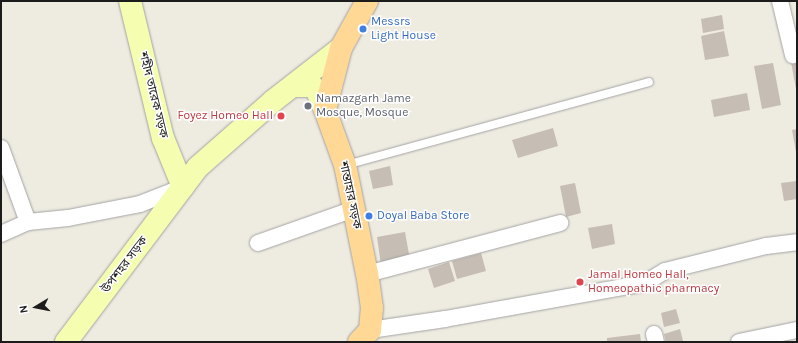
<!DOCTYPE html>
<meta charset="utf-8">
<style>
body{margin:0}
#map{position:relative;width:798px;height:343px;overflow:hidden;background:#eeebe1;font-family:Karla,"Noto Sans Bengali",sans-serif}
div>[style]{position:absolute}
.building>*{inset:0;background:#c6bdb4}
.roads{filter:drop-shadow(0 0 1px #a3a3a3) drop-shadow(0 0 1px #a3a3a3)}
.lane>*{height:8px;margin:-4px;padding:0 4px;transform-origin:4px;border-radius:4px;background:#fff}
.street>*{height:16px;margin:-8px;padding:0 8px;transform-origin:8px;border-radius:8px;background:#fff}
.secondary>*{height:22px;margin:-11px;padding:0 11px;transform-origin:11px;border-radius:11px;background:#f4fdb0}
.primary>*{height:22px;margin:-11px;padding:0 11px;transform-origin:11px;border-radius:11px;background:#ffd895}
.dots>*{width:11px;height:11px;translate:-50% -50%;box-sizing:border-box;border:2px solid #fff;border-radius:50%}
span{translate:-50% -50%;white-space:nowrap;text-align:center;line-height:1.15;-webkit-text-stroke:3px #fff;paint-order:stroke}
.shop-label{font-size:12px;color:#366cbe}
.left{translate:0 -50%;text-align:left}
.street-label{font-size:12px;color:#1c1c1c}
.worship-label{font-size:12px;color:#5b616d}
.health-label{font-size:12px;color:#be3a42}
.right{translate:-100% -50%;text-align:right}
.frame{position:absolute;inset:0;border:2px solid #1c1c1c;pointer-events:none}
.north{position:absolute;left:16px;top:287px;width:40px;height:40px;-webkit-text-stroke:3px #fff;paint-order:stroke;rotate:260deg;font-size:11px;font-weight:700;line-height:16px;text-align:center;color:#1c1c1c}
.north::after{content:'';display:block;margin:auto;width:14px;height:18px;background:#1c1c1c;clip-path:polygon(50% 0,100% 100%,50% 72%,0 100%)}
</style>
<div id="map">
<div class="building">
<i style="clip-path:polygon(722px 15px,724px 29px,703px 33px,701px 19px)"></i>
<i style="clip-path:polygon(724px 31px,729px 56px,705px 60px,701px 36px)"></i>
<i style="clip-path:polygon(797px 61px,797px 89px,796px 89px,791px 62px)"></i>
<i style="clip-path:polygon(773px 63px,781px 105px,762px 109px,754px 66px)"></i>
<i style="clip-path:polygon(747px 93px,750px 110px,714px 117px,711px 100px)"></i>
<i style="clip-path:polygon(553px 128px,558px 146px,518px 158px,512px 140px)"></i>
<i style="clip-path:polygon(797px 129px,797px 151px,796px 152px,792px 130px)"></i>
<i style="clip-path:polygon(390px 166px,393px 185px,373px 189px,369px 171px)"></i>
<i style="clip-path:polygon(797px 181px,797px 199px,784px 201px,781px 183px)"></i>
<i style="clip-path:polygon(575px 183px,581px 213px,566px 217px,560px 186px)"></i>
<i style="clip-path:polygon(612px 224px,615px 244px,592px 249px,588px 228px)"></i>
<i style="clip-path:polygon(405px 232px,410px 260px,381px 265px,377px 237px)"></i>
<i style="clip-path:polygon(481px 253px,486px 271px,457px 279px,452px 261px)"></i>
<i style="clip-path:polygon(449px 262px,455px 281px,434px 288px,428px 269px)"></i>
<i style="clip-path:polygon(676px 309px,680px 323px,664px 327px,661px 313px)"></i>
<i style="clip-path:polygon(680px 329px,683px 341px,666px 342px,664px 334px)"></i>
<i style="clip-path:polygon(640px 334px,641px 342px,607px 342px,607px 338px)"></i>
</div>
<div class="roads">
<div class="lane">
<i style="left:346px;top:165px;width:314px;rotate:-15.3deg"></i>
</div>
<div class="street">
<i style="left:780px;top:1px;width:56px;rotate:76.5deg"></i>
<i style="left:1px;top:148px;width:79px;rotate:70deg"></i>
<i style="left:1px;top:234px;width:30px;rotate:-24deg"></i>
<i style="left:28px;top:222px;width:40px;rotate:-5.7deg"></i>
<i style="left:68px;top:218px;width:73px;rotate:-11deg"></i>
<i style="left:140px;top:204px;width:46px;rotate:-21.6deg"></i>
<i style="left:258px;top:243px;width:102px;rotate:-19.5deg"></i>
<i style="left:367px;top:274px;width:200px;rotate:-14.8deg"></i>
<i style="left:370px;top:330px;width:76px;rotate:-8.3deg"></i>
<i style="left:445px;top:319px;width:203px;rotate:-10.2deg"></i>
<i style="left:645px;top:283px;width:23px;rotate:-31deg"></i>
<i style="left:665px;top:271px;width:104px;rotate:-13.9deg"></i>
<i style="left:766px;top:246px;width:31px;rotate:-7deg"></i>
<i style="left:654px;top:334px;width:8px;rotate:76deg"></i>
<i style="left:739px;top:342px;width:59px;rotate:-11.7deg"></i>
</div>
<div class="secondary">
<i style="left:130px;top:1px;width:141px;rotate:76.5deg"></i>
<i style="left:163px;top:138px;width:53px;rotate:67.8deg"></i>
<i style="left:293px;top:86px;width:19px"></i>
<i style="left:312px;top:86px;width:7px;rotate:45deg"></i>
<i style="left:317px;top:91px;width:21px;rotate:67deg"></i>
<i style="left:66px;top:342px;width:219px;rotate:-53deg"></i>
<i style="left:198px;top:167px;width:100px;rotate:-41.3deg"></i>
<i style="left:273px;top:101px;width:86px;rotate:-37.9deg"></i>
</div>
<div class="primary">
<i style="left:359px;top:342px;width:16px;rotate:-47deg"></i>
<i style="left:370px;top:330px;width:22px;rotate:-85deg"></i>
<i style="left:372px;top:308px;width:34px;rotate:-98deg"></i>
<i style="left:367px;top:274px;width:111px;rotate:-101.4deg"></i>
<i style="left:345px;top:165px;width:59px;rotate:-110deg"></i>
<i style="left:325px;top:110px;width:64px;rotate:-75.5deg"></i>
<i style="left:341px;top:48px;width:54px;rotate:-61deg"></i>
</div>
</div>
<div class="dots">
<i style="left:363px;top:29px;background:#3f7fe0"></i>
<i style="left:308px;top:106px;background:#6b7280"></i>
<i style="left:281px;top:116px;background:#e0444e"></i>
<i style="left:369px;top:216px;background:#3f7fe0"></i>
<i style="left:580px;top:282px;background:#e0444e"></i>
</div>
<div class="shop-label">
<span class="left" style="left:371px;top:29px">Messrs<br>Light House</span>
<span class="left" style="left:377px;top:216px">Doyal Baba Store</span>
</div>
<div class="street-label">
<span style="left:153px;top:95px;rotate:76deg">শহীদ তারেক সড়ক</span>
<span style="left:350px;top:195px;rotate:78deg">শান্তাহার সড়ক</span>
<span style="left:125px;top:265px;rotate:-53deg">উপশহর সড়ক</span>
</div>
<div class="worship-label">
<span class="left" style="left:316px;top:106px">Namazgarh Jame<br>Mosque, Mosque</span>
</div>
<div class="health-label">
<span class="right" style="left:273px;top:116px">Foyez Homeo Hall</span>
<span class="left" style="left:588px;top:282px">Jamal Homeo Hall,<br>Homeopathic pharmacy</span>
</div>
<div class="frame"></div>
<div class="north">N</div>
</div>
